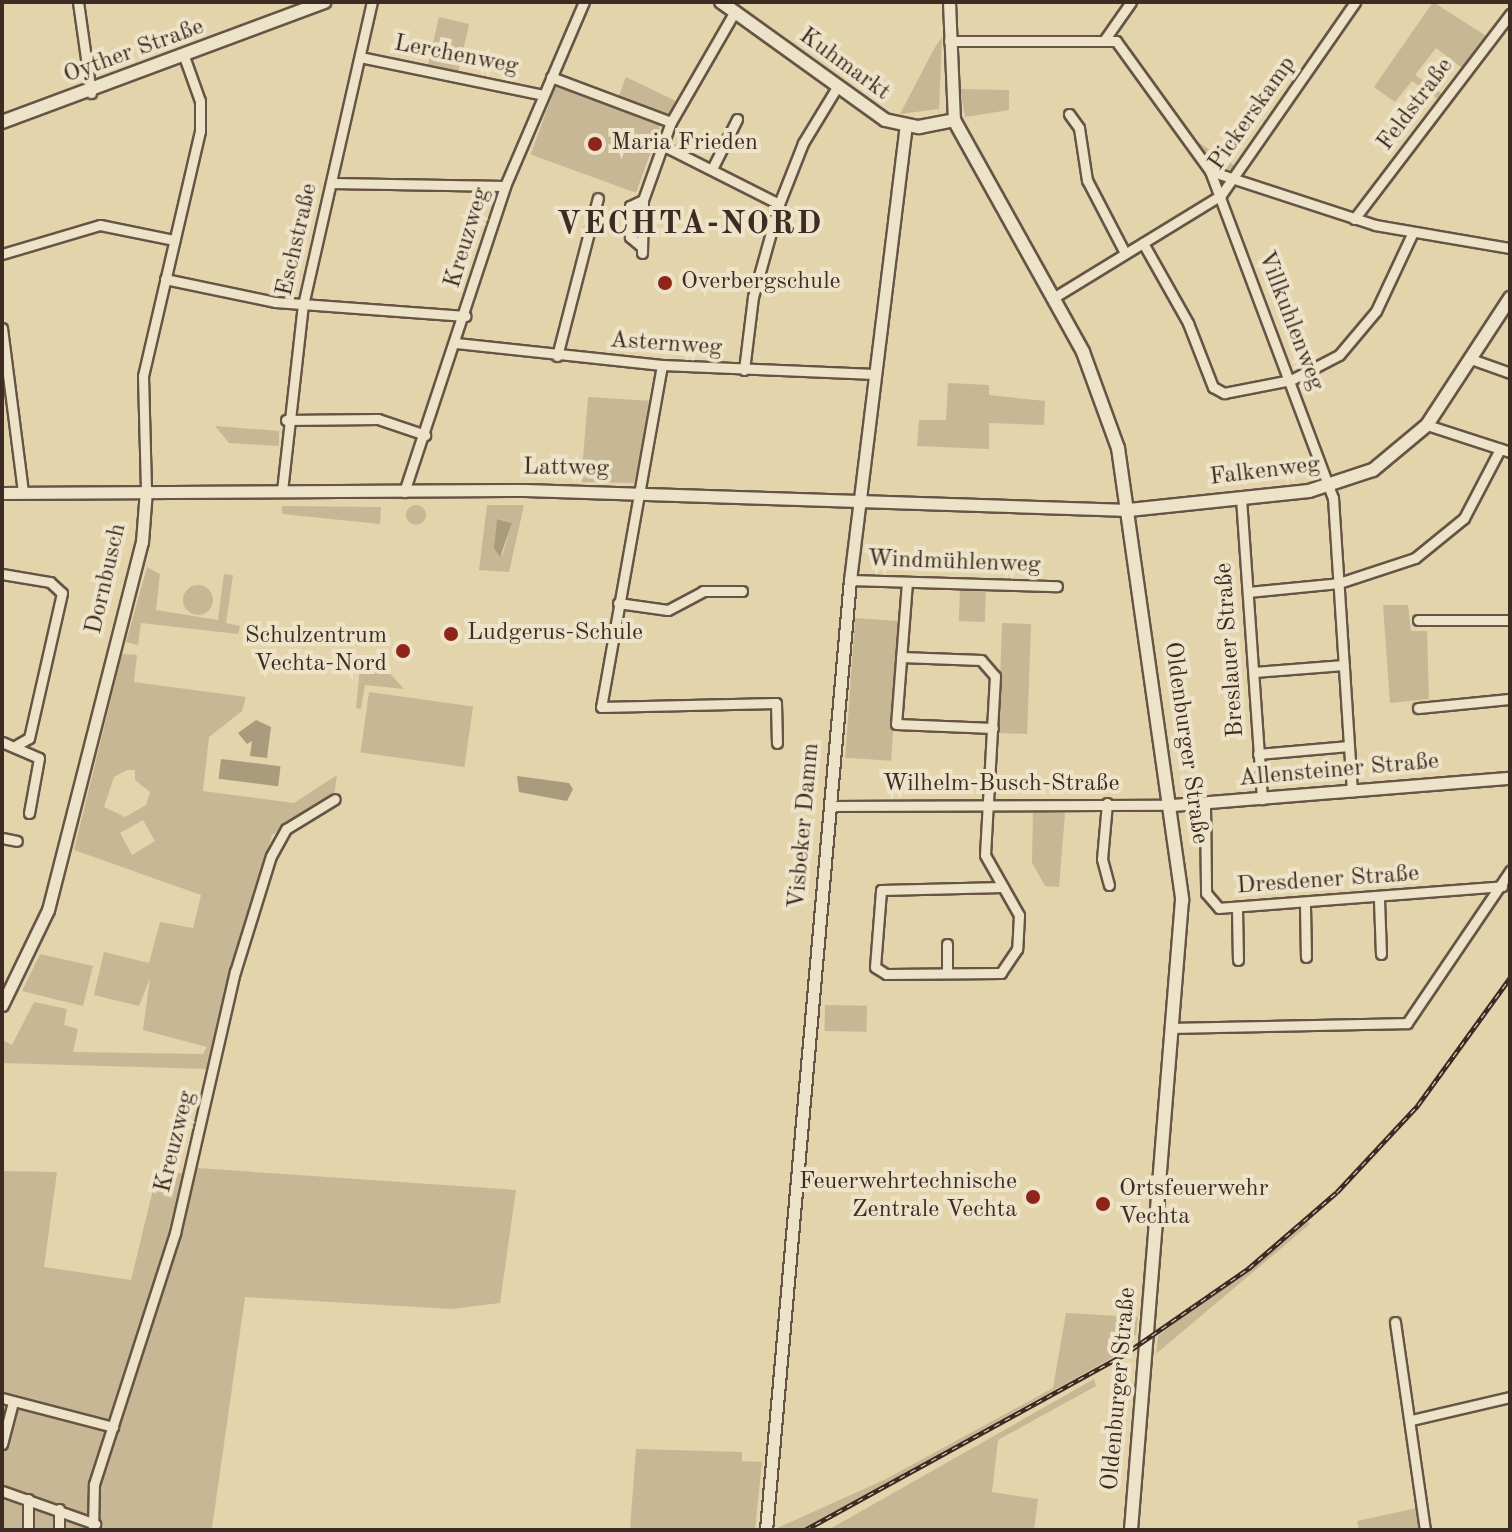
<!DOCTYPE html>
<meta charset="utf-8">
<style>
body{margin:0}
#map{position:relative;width:1512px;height:1532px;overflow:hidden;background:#e3d4ab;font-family:"Old Standard TT",serif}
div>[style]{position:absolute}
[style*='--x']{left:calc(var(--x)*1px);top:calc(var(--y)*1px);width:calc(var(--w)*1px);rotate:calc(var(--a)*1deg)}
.green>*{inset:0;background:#c7b794;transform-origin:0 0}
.round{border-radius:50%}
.water>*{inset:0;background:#ab9b7d;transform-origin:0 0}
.roads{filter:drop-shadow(2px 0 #665546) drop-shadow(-2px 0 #665546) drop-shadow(0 2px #665546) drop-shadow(0 -2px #665546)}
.minor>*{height:9px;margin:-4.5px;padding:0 4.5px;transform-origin:4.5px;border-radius:4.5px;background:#ede3c8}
.tertiary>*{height:11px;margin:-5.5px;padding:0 5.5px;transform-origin:5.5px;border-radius:5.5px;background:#ede3c8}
.secondary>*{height:12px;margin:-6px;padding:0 6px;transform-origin:6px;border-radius:6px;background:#ede3c8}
.rail>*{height:5px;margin-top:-2.5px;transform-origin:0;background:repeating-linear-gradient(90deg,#ede3c8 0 6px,#3d2b24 0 12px);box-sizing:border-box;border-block:2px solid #3d2b24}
.dots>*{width:22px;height:22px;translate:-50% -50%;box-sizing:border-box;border:4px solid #ede3c8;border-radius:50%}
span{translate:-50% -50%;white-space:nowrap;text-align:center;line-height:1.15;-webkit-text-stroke:8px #ede3c8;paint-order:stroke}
.street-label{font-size:24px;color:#3d2b24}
.poi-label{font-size:24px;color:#3d2b24}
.left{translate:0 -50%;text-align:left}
.right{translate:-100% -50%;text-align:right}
.district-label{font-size:32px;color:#3d2b24;font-weight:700;letter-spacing:2px}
.frame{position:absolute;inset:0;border:4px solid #3d2b24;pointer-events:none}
</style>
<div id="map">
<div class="green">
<i style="clip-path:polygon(1433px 2px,1491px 39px,1466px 71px,1436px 48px,1415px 75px,1442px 94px,1438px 99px,1412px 81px,1395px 102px,1374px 87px)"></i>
<i style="left:439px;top:17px;width:31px;height:51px;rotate:13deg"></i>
<i style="clip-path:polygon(942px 37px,939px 109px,900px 114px,934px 49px)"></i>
<i style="clip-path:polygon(626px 77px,676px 101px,668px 117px,618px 98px)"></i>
<i style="left:556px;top:85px;width:112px;height:74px;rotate:20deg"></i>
<i style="clip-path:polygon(960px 89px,1009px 90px,1009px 110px,965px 117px)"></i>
<i style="clip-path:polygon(1190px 137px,1237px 167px,1221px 172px)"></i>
<i style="clip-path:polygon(948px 383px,989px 385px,989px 395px,1045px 401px,1044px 425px,989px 423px,989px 449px,917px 446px,919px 420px,946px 420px)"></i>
<i style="clip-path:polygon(588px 397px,652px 401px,634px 483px,581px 482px)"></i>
<i style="clip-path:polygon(215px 426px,279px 431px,279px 446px,229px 443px)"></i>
<i class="round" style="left:406px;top:505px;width:20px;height:20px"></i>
<i style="clip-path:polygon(evenodd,487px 505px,524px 505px,509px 572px,479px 570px,487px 505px,498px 519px,512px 523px,502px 556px,496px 529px,498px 519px)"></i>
<i style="clip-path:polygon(282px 506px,381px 507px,380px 524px,282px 514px)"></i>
<i style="clip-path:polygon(147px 567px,160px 574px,156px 610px,218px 620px,224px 574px,233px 575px,226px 623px,240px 626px,238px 634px,141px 623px,138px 645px,126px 642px)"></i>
<i class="round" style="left:183px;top:585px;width:30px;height:30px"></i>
<i style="left:960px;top:587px;width:26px;height:34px;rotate:2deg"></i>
<i style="clip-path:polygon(1383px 605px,1408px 605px,1411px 631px,1427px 631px,1429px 699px,1390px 703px)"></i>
<i style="left:855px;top:618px;width:46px;height:140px;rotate:4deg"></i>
<i style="left:1002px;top:623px;width:29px;height:110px;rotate:2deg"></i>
<i style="clip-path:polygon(evenodd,122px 654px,137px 655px,134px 682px,246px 697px,242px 711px,209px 737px,203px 791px,294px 803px,337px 775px,334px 796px,272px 835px,209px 1069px,2px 1063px,2px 1040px,12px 1045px,34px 1002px,67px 1009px,64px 1025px,78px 1029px,73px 1052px,203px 1054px,207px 1047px,143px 1030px,150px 978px,139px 1006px,94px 995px,104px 952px,149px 963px,160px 922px,193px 928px,201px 895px,74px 850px,122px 654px,127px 770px,135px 770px,135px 780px,150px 792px,146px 805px,125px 817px,104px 807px,114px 777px,127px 770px,122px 654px,143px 820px,155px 841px,132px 855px,120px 833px,143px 820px)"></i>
<i style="clip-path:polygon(360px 667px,387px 670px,404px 689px,365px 685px,361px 709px,356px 708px)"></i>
<i style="left:369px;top:692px;width:105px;height:61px;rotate:8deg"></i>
<i style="clip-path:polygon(1033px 811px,1065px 813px,1059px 887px,1045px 886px,1032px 863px)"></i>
<i style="clip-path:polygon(40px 954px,93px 966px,83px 1006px,22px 991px)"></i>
<i style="left:825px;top:1005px;width:42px;height:26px;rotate:1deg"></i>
<i style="clip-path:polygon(197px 1168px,516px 1190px,500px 1303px,451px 1309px,245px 1297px,212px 1528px,222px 1530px,2px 1530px,2px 1171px,57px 1172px,44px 1267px,131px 1280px,157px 1173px,185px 1173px,152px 1292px,160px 1292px)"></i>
<i style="clip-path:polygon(1307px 1221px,1310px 1224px,1156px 1354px,1158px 1336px)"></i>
<i style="clip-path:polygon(1066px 1313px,1138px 1317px,1136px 1335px,1127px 1338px,1128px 1349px,801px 1530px,773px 1530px,886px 1479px,1053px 1388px)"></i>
<i style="clip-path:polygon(1094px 1379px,1096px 1386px,998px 1440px,992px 1492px,1038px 1499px,1034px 1530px,828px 1530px)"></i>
<i style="clip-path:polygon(636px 1449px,742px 1452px,742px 1461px,762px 1462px,755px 1529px,630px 1530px)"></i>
<i style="clip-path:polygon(1417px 1508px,1420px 1530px,1359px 1530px,1357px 1521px)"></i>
</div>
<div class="water">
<i style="clip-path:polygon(497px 519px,512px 523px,500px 557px,494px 548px)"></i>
<i style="clip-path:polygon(256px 720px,271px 727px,267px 758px,250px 756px,252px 741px,247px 744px,238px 733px)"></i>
<i style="left:221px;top:759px;width:60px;height:20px;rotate:7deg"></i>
<i style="clip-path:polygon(517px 776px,569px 783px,573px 789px,567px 801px,519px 792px)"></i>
</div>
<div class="roads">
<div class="minor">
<i style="--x:78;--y:2;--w:92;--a:81.9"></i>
<i style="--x:1105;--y:39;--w:45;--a:-54.9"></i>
<i style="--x:949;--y:41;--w:167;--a:0"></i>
<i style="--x:1116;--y:41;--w:160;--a:54.1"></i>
<i style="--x:1210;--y:171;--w:349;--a:69.4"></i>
<i style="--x:1333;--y:498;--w:294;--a:86.3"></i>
<i style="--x:360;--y:57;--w:187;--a:11.7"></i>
<i style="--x:551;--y:77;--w:128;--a:20.6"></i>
<i style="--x:1069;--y:114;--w:17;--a:54"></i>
<i style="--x:1079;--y:128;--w:53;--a:81.3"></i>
<i style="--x:1087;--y:180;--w:82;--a:62.5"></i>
<i style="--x:662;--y:145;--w:131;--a:26.8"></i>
<i style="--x:712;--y:169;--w:56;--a:-63.4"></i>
<i style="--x:1210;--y:171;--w:174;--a:18.1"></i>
<i style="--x:1375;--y:225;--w:137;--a:9.7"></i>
<i style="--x:332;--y:183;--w:173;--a:1"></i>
<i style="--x:1354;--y:219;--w:258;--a:-52.7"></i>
<i style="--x:1143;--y:243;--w:92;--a:60.6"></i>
<i style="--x:1188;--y:323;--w:69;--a:68.7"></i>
<i style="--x:1213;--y:387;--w:13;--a:29"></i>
<i style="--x:1224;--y:393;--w:68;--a:-11"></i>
<i style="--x:1291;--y:380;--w:54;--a:-27.5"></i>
<i style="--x:1339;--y:355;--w:57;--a:-49.9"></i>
<i style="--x:1376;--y:311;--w:85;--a:-64.9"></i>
<i style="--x:642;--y:247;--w:16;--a:-140"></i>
<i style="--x:630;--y:237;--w:31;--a:-90"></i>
<i style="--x:630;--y:206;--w:14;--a:-25"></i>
<i style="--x:642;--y:253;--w:53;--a:-88.9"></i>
<i style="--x:643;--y:200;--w:83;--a:-70.3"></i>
<i style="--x:671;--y:122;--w:126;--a:-60"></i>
<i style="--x:2;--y:254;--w:102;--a:-16.5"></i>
<i style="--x:100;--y:225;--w:76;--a:11.5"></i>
<i style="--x:165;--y:279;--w:112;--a:11.8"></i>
<i style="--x:275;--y:302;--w:191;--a:4.2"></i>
<i style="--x:1053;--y:298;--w:197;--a:-31.5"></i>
<i style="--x:1221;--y:195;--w:235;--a:-55.2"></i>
<i style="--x:2;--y:328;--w:165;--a:82.7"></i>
<i style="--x:456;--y:343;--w:207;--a:6.1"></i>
<i style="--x:662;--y:365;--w:213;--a:2.4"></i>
<i style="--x:557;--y:356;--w:163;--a:-75.5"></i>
<i style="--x:1471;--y:359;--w:41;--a:19.7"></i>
<i style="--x:662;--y:365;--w:347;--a:100.1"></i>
<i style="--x:601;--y:707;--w:175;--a:-1.3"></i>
<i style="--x:776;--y:703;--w:40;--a:88.6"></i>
<i style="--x:744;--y:370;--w:74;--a:-83"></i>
<i style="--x:753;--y:297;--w:97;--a:-74.4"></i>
<i style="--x:779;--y:204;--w:66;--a:-68.5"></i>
<i style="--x:803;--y:143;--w:66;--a:-58.7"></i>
<i style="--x:286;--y:420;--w:92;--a:-0.6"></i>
<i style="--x:378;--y:419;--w:50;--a:18.8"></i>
<i style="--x:1427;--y:425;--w:87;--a:18"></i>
<i style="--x:146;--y:490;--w:114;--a:-91.5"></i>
<i style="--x:143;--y:376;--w:252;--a:-76.9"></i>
<i style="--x:200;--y:131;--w:30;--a:-90"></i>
<i style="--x:200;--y:101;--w:45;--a:-109.7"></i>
<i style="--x:282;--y:491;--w:187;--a:-83.6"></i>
<i style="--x:303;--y:305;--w:311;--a:-77.2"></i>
<i style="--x:404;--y:492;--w:322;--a:-71.7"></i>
<i style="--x:505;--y:186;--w:200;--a:-66.8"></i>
<i style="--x:1241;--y:498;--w:302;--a:86"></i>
<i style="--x:2;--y:574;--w:49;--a:9.5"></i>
<i style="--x:50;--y:582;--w:16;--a:43"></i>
<i style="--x:62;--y:593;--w:149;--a:102.8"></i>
<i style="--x:29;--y:738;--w:14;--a:150"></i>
<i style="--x:850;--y:580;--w:207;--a:1.7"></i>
<i style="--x:907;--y:582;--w:142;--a:94.4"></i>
<i style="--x:896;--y:724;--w:97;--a:2.4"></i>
<i style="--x:1248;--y:592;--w:91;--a:-5.6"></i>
<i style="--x:1339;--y:583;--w:80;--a:-18.2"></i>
<i style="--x:1415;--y:558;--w:63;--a:-39.2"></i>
<i style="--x:1464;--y:518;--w:78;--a:-62.4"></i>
<i style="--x:618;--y:603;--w:50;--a:8"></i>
<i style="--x:668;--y:610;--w:40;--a:-28"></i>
<i style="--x:703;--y:591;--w:39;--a:0"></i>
<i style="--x:1418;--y:620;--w:92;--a:0"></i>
<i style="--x:901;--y:657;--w:80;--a:2.1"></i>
<i style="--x:981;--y:660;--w:21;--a:49"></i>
<i style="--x:995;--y:676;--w:179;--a:93.2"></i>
<i style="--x:985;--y:855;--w:69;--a:60.5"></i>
<i style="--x:1019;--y:915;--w:34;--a:93"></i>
<i style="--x:1017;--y:949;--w:29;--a:124"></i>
<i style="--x:1001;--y:973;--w:115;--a:179.5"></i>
<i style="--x:886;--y:974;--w:13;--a:-148"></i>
<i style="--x:875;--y:967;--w:77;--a:-85.5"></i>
<i style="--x:881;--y:890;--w:122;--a:-1.4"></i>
<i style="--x:1254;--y:672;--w:90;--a:-4.4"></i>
<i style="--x:1418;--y:708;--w:92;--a:-5.6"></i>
<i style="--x:2;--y:742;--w:40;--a:23.4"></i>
<i style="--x:39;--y:758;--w:56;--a:100.3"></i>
<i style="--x:1258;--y:754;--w:91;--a:-5"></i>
<i style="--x:1107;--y:803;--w:56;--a:95.1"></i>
<i style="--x:1102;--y:859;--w:27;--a:75"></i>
<i style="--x:1205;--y:805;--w:88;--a:89.3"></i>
<i style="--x:1206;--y:893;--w:20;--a:49"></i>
<i style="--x:1219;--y:908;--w:284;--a:-4.4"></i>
<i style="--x:829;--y:806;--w:343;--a:-0.2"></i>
<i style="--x:2;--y:838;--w:15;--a:11"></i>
<i style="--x:1379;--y:900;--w:54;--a:87.9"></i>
<i style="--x:1305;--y:906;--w:51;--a:88.9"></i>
<i style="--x:1237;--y:909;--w:51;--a:88.9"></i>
<i style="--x:947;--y:944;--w:29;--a:90"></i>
<i style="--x:1174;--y:1028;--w:233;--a:-1.2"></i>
<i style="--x:1407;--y:1023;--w:184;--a:-55.9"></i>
<i style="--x:1395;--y:1322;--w:210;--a:81.8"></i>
<i style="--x:2;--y:1398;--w:115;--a:14.6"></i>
<i style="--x:1411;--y:1420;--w:102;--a:-13.1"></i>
<i style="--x:2;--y:1444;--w:43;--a:-75.3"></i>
<i style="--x:2;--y:1491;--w:99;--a:19.5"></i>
<i style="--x:28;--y:1499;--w:31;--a:90"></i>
<i style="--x:59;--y:1509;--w:21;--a:90"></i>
<i style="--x:93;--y:1530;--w:46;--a:-88.8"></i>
<i style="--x:94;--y:1484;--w:264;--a:-72.1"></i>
<i style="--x:175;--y:1233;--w:268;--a:-77.1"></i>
<i style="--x:235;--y:972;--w:121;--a:-72.8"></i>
<i style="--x:271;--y:856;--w:31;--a:-61"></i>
<i style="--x:286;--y:829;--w:57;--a:-31.5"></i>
</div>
<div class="tertiary">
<i style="--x:949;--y:2;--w:118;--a:87.6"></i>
<i style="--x:2;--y:493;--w:523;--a:-0.33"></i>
<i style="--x:525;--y:490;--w:604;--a:1.9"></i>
<i style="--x:1172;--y:805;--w:339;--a:-4.6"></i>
<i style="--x:2;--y:1005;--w:106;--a:-64.2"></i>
<i style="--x:48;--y:910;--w:380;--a:-75.7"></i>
<i style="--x:142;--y:542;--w:52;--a:-85.6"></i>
<i style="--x:766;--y:1530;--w:954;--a:-84.95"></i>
<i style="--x:850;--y:580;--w:456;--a:-83"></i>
</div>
<div class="secondary">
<i style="--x:721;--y:2;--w:202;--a:35.7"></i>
<i style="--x:885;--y:120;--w:35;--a:12"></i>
<i style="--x:919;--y:127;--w:36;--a:-11"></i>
<i style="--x:954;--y:120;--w:265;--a:60.9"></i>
<i style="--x:1083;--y:352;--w:102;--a:70"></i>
<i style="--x:1118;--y:448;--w:457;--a:81.9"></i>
<i style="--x:1182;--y:900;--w:632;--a:94.63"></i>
<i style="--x:2;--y:122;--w:344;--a:-20.4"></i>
<i style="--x:1129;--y:510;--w:181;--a:-6"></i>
<i style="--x:1309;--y:491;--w:67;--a:-18.2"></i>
<i style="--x:1373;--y:470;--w:70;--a:-39.8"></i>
<i style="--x:1427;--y:425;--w:152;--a:-56.8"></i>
</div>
</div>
<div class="rail">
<i style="--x:805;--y:1530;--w:362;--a:-28.8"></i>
<i style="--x:1122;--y:1356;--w:155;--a:-34.7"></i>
<i style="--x:1249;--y:1268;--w:116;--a:-40.8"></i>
<i style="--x:1337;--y:1192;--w:119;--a:-47"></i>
<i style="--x:1418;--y:1105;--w:157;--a:-54.1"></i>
</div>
<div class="dots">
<i style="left:595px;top:144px;background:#8f2418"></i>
<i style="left:665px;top:283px;background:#8f2418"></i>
<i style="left:451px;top:634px;background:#8f2418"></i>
<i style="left:403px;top:651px;background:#8f2418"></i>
<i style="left:1033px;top:1197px;background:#8f2418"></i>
<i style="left:1103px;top:1204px;background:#8f2418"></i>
</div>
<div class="street-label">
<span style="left:134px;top:52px;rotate:-20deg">Oyther Straße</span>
<span style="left:456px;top:56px;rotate:11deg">Lerchenweg</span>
<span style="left:844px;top:65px;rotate:36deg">Kuhmarkt</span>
<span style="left:1416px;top:105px;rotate:-53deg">Feldstraße</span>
<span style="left:1253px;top:114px;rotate:-55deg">Pickerskamp</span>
<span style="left:468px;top:238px;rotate:-73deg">Kreuzweg</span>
<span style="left:298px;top:240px;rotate:-77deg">Eschstraße</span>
<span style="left:1290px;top:321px;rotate:69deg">Villkuhlenweg</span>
<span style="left:666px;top:345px;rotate:4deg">Asternweg</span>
<span style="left:566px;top:469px;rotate:1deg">Lattweg</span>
<span style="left:1265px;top:472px;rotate:-7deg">Falkenweg</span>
<span style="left:954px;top:563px;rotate:2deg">Windmühlenweg</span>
<span style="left:107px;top:579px;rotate:-77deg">Dornbusch</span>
<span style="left:1231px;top:650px;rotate:-94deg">Breslauer Straße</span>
<span style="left:1185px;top:743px;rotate:82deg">Oldenburger Straße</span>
<span style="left:1339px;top:771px;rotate:-5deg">Allensteiner Straße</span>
<span style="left:1001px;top:785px">Wilhelm-Busch-Straße</span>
<span style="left:805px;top:826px;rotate:-85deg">Visbeker Damm</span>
<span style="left:1328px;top:881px;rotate:-4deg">Dresdener Straße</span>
<span style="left:176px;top:1142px;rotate:-76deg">Kreuzweg</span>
<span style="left:1120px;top:1389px;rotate:-85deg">Oldenburger Straße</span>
</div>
<div class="poi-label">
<span class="left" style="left:611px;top:144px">Maria Frieden</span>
<span class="left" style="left:681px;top:283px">Overbergschule</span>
<span class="left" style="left:467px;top:634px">Ludgerus-Schule</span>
<span class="right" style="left:387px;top:651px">Schulzentrum<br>Vechta-Nord</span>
<span class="right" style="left:1017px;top:1197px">Feuerwehrtechnische<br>Zentrale Vechta</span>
<span class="left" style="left:1119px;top:1204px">Ortsfeuerwehr<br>Vechta</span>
</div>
<div class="district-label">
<span style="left:690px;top:225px">VECHTA-NORD</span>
</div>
<div class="frame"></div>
</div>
